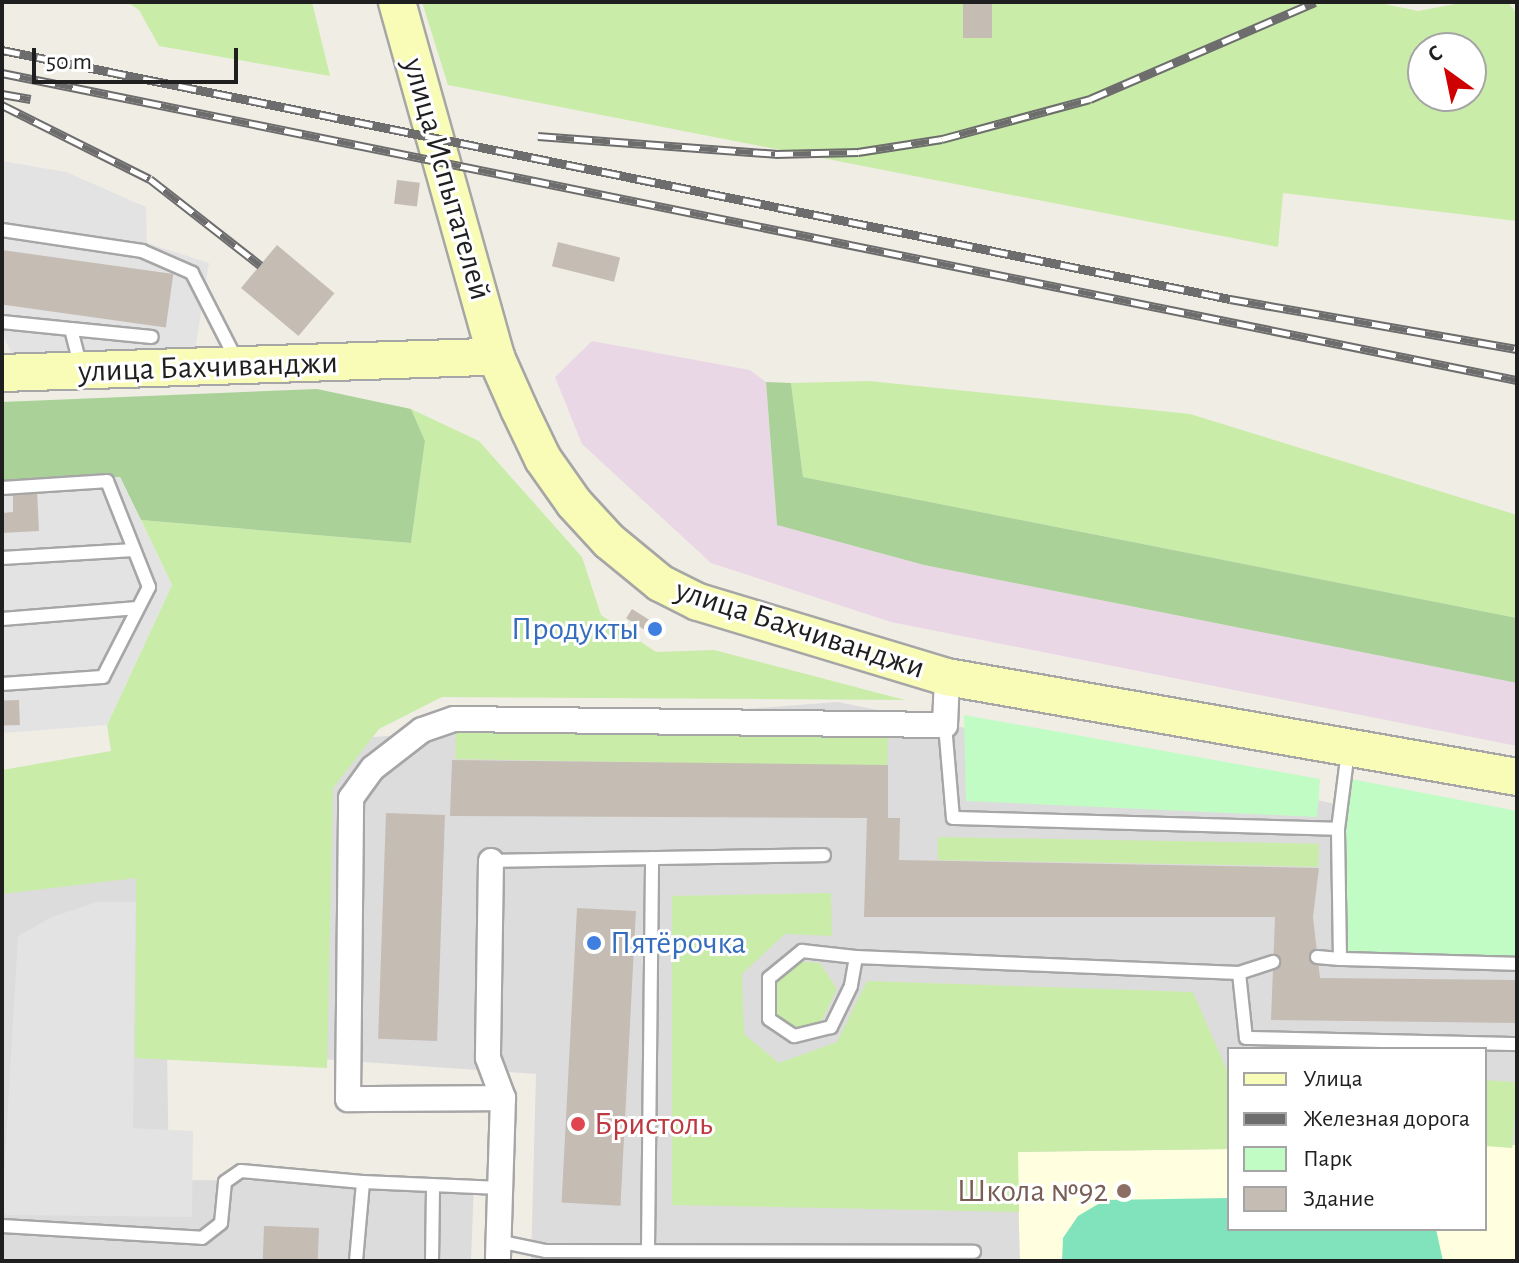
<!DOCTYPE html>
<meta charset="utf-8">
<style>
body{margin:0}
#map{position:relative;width:1519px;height:1263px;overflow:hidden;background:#f0ede5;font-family:"Alegreya Sans",sans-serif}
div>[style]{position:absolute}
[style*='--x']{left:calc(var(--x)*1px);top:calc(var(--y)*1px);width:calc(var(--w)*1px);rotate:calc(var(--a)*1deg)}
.residential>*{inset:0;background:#dddcdc}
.industrial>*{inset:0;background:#ead7e6}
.education>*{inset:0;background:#ffffe0}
.grass>*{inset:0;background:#caeca9;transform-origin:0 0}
.forest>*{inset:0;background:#a9d198}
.park>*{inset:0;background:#c1fcc5}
.pitch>*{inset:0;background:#80e3bc}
.parking>*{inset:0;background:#e3e3e3}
.building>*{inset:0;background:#c5bcb4;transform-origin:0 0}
.roads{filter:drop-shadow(2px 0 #a6a6a6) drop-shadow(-2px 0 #a6a6a6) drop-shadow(0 2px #a6a6a6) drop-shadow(0 -2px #a6a6a6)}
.lane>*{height:12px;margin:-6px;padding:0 6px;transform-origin:6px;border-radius:6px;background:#fff}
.street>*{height:24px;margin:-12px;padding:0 12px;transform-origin:12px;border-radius:12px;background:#fff}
.secondary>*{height:36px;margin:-18px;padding:0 18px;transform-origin:18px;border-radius:18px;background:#f9fcb7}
.rail>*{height:9px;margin-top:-4.5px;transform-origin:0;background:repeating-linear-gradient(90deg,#fff 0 18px,#6d6d6d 0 36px);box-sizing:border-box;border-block:2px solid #6d6d6d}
.dots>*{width:22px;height:22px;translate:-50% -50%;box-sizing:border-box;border:4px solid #fff;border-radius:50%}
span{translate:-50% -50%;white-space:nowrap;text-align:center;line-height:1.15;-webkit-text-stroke:6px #fff;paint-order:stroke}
.street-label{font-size:32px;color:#1f1f1f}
.shop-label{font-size:32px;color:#366cbe}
.right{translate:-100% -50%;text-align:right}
.left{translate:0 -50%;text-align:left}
.health-label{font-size:32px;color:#be3a42}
.education-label{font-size:32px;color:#785e54}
.frame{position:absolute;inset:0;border:4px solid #1f1f1f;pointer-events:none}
.legend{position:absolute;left:1227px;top:1047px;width:260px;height:184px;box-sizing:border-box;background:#fff;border:2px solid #a5a5a5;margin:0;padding:10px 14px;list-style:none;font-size:24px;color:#1f1f1f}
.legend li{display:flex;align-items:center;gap:16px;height:40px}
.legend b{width:40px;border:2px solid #a5a5a5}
.north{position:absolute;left:1407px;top:32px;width:80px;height:80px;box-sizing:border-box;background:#fff;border:2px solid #a5a5a5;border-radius:50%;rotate:327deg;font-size:22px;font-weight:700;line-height:32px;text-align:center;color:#1f1f1f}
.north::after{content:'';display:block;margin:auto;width:28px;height:36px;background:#cf0001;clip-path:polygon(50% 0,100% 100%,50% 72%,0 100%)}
.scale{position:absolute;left:32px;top:48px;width:206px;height:36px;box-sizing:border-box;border:4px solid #1f1f1f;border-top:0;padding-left:10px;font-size:24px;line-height:28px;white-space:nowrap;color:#1f1f1f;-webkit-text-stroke:6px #fff;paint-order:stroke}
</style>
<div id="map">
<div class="residential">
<i style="clip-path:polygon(evenodd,838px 702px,1517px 841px,1517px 1261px,531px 1261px,536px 1074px,277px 1056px,240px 747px,838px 702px,1229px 1049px,1485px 1049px,1485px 1229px,1229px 1229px,1229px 1049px)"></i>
<i style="clip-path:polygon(164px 851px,169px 1180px,474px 1182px,471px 1261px,2px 1261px,2px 861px)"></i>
</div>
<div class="industrial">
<i style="clip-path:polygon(592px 341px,750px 370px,766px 382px,777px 525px,924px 565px,1517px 683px,1517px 746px,891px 622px,711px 563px,582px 444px,555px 377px)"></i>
</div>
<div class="education">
<i style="clip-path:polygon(1517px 1145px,1517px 1261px,1020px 1261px,1017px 1152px,1229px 1149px,1229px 1229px,1485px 1229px,1485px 1146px)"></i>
</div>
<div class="grass">
<i style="clip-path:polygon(127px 2px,312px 2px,330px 76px,159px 46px,139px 10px)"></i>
<i style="clip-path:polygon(evenodd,422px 2px,1375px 2px,1418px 11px,1466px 2px,1508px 2px,1517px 14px,1517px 221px,1283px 193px,1278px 247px,448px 85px,422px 2px,1423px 48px,1471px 48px,1471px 96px,1423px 96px,1423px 48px)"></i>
<i style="clip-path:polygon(869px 381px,1190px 414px,1517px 515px,1517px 618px,803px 477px,791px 383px)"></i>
<i style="clip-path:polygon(411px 409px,479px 441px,582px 557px,601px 615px,656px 652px,714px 650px,905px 700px,442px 697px,379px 729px,333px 788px,327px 1068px,135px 1058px,136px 878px,2px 894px,2px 770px,111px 751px,107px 725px,172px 585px,141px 520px,411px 543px,425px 441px)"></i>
<i style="left:456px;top:724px;width:432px;height:35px;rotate:1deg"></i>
<i style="left:938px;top:837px;width:381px;height:23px;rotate:1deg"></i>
<i style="clip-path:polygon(831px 893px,832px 936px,785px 934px,742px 974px,744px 1034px,779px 1063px,837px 1042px,867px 981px,1193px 992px,1229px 1075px,1229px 1149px,1018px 1152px,1019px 1212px,672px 1205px,672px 896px)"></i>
<i style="clip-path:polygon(796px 961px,820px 963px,837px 989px,820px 1024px,786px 1033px,768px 1019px,767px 983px)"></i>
<i style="left:1485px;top:1080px;width:32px;height:66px;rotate:4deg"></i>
</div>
<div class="forest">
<i style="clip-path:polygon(766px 382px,791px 383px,803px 477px,1517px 618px,1517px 683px,924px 565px,777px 525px)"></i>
<i style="clip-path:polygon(317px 389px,411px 409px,425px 441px,411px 543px,141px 520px,120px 477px,2px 481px,2px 402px)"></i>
</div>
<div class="park">
<i style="clip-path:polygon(964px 715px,1320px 779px,1317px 817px,966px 801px)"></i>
<i style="clip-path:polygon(1346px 778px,1517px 811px,1517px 959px,1342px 958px,1338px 830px)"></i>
</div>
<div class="pitch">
<i style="clip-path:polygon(1229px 1198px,1229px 1229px,1436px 1229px,1443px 1261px,1062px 1261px,1063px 1238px,1078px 1216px,1105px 1200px)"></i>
</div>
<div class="parking">
<i style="clip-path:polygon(2px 161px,66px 172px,146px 207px,147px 243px,209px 263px,195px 350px,14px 359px,2px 333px)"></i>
<i style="clip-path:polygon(120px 477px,172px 585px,107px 725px,2px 733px,2px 481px)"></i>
<i style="clip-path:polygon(97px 902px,136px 902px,133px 1128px,193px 1131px,192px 1217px,6px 1215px,2px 1209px,18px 936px,52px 917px)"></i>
</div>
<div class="building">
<i style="left:963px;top:2px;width:29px;height:36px"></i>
<i style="left:397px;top:180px;width:23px;height:24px;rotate:7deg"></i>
<i style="left:558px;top:242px;width:64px;height:25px;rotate:14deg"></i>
<i style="left:277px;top:245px;width:75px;height:56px;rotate:40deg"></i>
<i style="left:2px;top:250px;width:173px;height:54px;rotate:8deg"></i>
<i style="clip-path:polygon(37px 490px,39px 531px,2px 533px,2px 513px,13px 512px,13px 492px)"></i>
<i style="left:632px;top:609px;width:40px;height:11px;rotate:32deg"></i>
<i style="left:19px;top:700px;width:25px;height:17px;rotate:88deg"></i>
<i style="clip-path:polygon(452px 760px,888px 765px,888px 818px,900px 818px,899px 860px,1319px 868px,1313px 917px,1320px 978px,1517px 980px,1517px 1023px,1271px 1020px,1275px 917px,864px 917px,867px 818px,450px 816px)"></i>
<i style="left:386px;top:813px;width:59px;height:226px;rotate:2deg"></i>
<i style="left:577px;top:908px;width:59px;height:295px;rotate:3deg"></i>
<i style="left:264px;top:1226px;width:55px;height:35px;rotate:2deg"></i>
</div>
<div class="roads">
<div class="lane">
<i style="--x:2;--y:230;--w:142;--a:8.5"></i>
<i style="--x:142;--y:251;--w:55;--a:23.7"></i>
<i style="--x:192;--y:273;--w:97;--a:62.9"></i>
<i style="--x:2;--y:322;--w:69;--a:5.8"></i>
<i style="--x:71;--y:329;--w:40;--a:75.6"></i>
<i style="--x:71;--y:329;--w:81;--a:5.6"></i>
<i style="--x:2;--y:488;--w:105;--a:-3.8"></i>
<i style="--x:107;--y:481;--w:114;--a:68.4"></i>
<i style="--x:149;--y:587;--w:101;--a:117.1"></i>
<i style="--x:103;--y:677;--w:101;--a:176"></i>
<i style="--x:2;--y:558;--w:132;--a:-3.5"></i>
<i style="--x:2;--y:619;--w:136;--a:-4.6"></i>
<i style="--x:945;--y:725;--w:93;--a:85.1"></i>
<i style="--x:953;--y:818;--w:385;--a:1.6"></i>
<i style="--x:491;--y:861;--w:333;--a:-1"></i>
<i style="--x:856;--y:957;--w:29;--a:100"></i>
<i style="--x:851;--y:986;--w:46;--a:116"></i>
<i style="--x:831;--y:1027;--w:38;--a:166"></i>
<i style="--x:794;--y:1036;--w:30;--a:-146"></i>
<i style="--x:769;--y:1019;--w:41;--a:-90"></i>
<i style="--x:769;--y:978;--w:43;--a:-39.3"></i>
<i style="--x:802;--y:951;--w:54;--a:6.3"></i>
<i style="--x:856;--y:957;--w:383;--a:2.4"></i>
<i style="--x:1239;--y:973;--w:36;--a:-18"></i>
<i style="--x:1317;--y:957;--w:23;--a:5"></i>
<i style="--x:1340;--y:959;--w:130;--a:-90.9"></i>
<i style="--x:1338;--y:829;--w:79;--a:-82.7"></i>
<i style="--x:1340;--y:959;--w:177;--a:1.6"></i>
<i style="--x:1239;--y:973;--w:65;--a:83.9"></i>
<i style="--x:1246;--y:1038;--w:271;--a:1.3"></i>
<i style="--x:2;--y:1226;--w:200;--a:3.4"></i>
<i style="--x:202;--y:1238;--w:24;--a:-38"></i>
<i style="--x:221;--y:1223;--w:41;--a:-84.4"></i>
<i style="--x:225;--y:1182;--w:19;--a:-35"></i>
<i style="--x:241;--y:1171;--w:122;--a:5.2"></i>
<i style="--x:498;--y:1241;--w:49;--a:11.8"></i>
<i style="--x:546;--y:1251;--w:428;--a:0.1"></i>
<i style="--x:648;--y:1249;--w:391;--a:-89.4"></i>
<i style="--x:356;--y:1261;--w:79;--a:-84.9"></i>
<i style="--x:363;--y:1182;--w:137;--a:2.5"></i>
<i style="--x:432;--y:1261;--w:76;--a:-89.2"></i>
</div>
<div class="street">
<i style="--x:491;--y:861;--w:197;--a:90.9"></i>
<i style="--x:488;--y:1058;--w:43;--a:69.4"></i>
<i style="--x:503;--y:1098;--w:163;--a:91.8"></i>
<i style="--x:503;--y:1098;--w:155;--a:179.6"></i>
<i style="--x:348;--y:1099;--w:301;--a:-89.4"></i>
<i style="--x:351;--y:798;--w:37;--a:-54"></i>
<i style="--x:373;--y:768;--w:62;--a:-37.8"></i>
<i style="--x:422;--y:730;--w:34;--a:-19"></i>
<i style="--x:454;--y:719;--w:491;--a:0.7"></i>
<i style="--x:945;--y:725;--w:48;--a:-87.6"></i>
</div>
<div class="secondary">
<i style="--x:397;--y:2;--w:369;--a:74.4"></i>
<i style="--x:496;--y:357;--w:57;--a:66.1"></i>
<i style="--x:519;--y:409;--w:55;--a:64.4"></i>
<i style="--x:543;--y:459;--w:54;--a:54.8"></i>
<i style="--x:574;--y:503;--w:52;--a:47.4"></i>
<i style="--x:609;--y:541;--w:66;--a:39.5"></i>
<i style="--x:660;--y:583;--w:42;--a:26.6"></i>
<i style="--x:698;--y:602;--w:260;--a:16.8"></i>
<i style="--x:947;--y:677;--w:579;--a:9.95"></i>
<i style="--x:2;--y:373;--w:494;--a:-1.9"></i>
</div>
</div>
<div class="rail">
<i style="--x:2;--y:50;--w:1253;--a:11.46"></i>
<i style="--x:1230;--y:299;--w:291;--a:9.9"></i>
<i style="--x:2;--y:73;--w:1546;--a:11.46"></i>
<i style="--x:2;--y:94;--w:29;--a:10"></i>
<i style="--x:2;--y:105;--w:165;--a:26.6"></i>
<i style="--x:150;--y:179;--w:140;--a:38"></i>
<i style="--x:538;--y:136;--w:238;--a:4.3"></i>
<i style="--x:775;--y:154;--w:83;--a:-1.4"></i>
<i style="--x:858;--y:152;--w:85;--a:-8.8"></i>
<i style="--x:942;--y:139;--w:153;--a:-15.1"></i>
<i style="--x:1090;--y:99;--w:245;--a:-23.3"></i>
</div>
<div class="dots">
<i style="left:655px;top:629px;background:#3f7fe0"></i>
<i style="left:594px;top:943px;background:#3f7fe0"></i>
<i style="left:578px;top:1124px;background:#e0444e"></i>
<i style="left:1124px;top:1191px;background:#8d6e63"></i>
</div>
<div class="street-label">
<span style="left:447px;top:179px;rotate:74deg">улица Испытателей</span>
<span style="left:208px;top:367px;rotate:-2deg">улица Бахчиванджи</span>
<span style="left:800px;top:629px;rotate:18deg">улица Бахчиванджи</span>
</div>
<div class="shop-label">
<span class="right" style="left:639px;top:629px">Продукты</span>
<span class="left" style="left:610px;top:943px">Пятёрочка</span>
</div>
<div class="health-label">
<span class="left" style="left:594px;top:1124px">Бристоль</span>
</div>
<div class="education-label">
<span class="right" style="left:1108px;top:1191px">Школа №92</span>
</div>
<div class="frame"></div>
<ul class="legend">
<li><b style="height:10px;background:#f9fcb7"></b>Улица</li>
<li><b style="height:10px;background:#6d6d6d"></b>Железная дорога</li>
<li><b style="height:22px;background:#c1fcc5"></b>Парк</li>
<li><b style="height:22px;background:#c5bcb4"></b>Здание</li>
</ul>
<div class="north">С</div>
<div class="scale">50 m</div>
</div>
